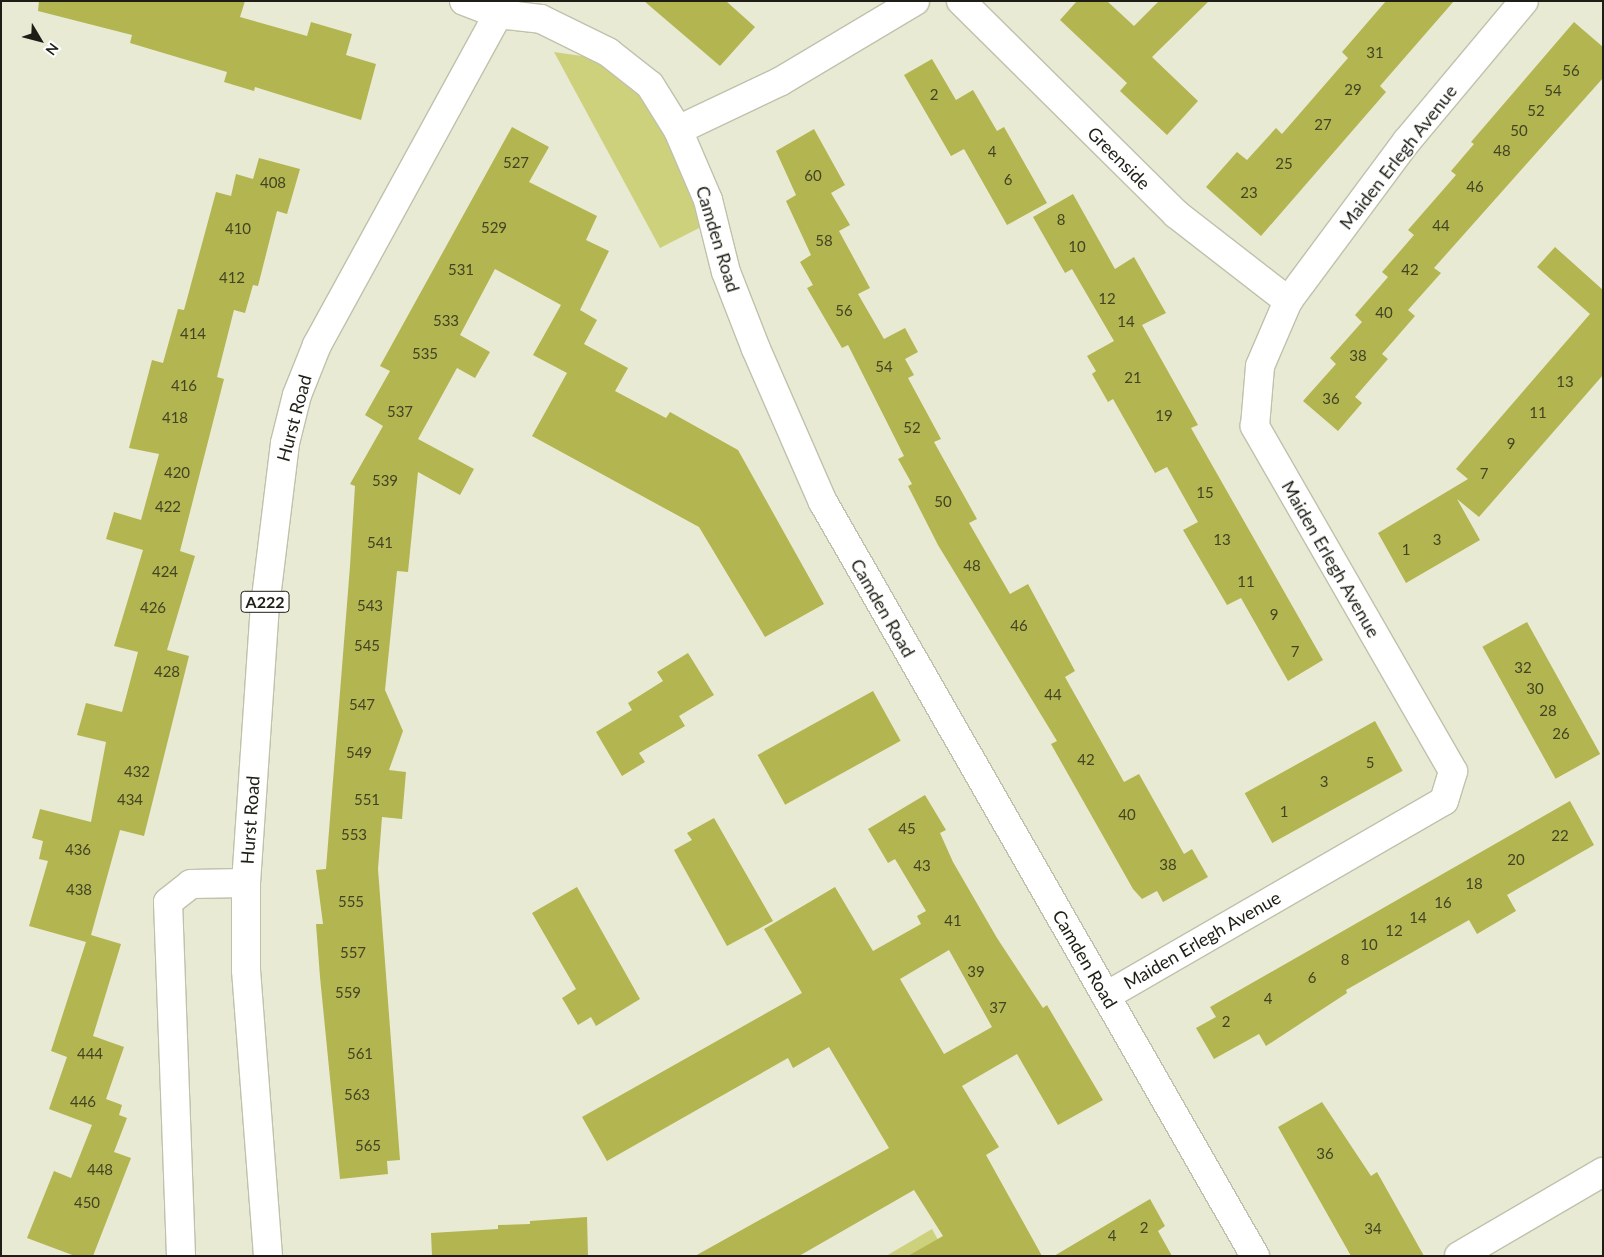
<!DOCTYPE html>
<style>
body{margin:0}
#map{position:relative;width:1604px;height:1257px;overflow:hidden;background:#e8ead4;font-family:Lato,sans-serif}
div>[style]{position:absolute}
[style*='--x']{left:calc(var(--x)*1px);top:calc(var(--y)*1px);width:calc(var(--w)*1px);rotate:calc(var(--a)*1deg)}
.green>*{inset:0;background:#ced17c}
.building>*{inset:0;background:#b3b550;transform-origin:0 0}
.roads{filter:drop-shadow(1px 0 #c0c1ac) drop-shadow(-1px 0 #c0c1ac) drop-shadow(0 1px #c0c1ac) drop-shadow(0 -1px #c0c1ac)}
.minor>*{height:28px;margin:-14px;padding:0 14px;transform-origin:14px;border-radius:14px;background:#fff}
.major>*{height:28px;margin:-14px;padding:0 14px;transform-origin:14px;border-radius:14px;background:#fff}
span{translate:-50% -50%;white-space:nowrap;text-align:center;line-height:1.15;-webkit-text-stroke:4px #fff;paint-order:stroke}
.number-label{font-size:15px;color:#434424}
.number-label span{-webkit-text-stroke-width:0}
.shield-label span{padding:1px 4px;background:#fff;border:1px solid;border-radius:4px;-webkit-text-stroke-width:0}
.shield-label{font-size:16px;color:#1e1e16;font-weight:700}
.street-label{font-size:18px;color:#1e1e16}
.frame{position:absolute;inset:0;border:2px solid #1e1e16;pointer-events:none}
.north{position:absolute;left:15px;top:15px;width:50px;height:50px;-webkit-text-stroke:4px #fff;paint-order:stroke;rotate:127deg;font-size:14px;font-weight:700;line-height:20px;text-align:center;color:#1e1e16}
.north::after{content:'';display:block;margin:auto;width:18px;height:22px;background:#1e1e16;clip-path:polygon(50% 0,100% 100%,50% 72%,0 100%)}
</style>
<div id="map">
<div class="green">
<i style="clip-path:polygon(554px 52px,589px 57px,635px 84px,667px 131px,703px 226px,660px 248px)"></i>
<i style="clip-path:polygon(932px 1229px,947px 1256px,886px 1256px)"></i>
</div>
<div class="building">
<i style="clip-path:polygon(39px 1px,245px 1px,240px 17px,307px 36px,311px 22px,352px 34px,346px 55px,376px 64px,361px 120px,255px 87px,254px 91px,224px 82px,227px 72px,130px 43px,132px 35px,38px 11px)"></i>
<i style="clip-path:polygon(644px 1px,726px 1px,755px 27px,720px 66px)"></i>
<i style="clip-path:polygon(1077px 1px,1107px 1px,1134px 26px,1159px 1px,1209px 1px,1152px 57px,1198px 101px,1167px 135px,1120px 91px,1127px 83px,1060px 20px)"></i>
<i style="clip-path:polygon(1386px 1px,1454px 1px,1380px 86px,1386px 92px,1261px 236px,1206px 187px,1237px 152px,1247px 160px,1276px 128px,1282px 134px,1348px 58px,1342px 52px)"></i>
<i style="clip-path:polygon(1574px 22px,1603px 47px,1603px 78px,1434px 268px,1441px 273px,1408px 310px,1415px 316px,1382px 354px,1388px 359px,1355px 397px,1362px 403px,1338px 431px,1303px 401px,1336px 364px,1330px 358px,1362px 322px,1355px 315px,1388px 277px,1382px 272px,1414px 235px,1408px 230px,1456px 175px,1451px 171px,1474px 144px,1471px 142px)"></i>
<i style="clip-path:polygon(932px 59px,956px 100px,973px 90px,997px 131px,1004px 127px,1047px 203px,1007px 225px,964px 149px,951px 156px,904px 75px)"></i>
<i style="clip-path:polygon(512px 127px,549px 147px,529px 182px,597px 216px,586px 240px,609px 251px,580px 310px,597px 320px,584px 344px,628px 368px,615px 391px,666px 418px,670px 412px,738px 450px,824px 604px,765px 637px,699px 527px,532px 436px,567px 373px,533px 355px,561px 305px,495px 269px,460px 335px,490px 352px,475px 378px,457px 368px,418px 439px,474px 469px,460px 495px,418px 472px,408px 572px,397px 571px,385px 690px,403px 731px,389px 770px,406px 772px,402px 819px,382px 817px,378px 869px,400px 1160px,387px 1161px,388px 1174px,340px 1179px,320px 977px,316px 924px,323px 924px,316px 870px,326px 869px,350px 566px,355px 486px,350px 484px,383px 426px,365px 415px,390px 371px,380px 366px)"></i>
<i style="clip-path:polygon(814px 129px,845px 185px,831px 193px,850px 225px,839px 231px,870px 288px,858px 294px,884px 339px,905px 328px,918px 352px,905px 359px,914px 375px,908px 378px,941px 439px,934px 442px,977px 519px,969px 523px,1010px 594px,1028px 584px,1075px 671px,1065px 677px,1124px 782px,1139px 774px,1184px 854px,1192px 849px,1208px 877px,1163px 902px,1157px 891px,1142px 899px,1133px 889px,1051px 744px,1057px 741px,938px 545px,908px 486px,912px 484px,898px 459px,904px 456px,848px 345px,842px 348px,807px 288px,813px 285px,800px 262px,811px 255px,786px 201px,796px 195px,776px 151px)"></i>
<i style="clip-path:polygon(259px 158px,300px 169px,287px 214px,277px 211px,258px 286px,253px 285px,245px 313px,234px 310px,217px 377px,224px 379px,180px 551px,195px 556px,167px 650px,189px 656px,144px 836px,120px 830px,91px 935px,121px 944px,93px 1036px,124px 1047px,106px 1099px,122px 1105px,119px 1115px,127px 1118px,114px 1152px,131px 1158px,93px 1256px,75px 1256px,27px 1238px,54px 1171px,71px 1178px,92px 1125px,49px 1109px,67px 1057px,51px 1051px,86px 942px,29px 926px,48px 861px,39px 859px,43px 841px,32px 838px,40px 809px,91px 822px,106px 742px,77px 735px,86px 703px,122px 712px,138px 652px,114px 646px,143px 550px,106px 539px,114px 512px,141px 520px,159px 454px,129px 448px,152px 360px,163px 363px,178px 309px,184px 310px,216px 192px,231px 196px,236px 174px,253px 179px)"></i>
<i style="clip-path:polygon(1073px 194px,1115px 269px,1134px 257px,1166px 313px,1142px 325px,1198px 425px,1191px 428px,1323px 660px,1288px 681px,1241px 598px,1227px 605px,1183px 530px,1198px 522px,1167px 467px,1155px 473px,1113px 399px,1108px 402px,1092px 374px,1096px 371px,1087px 356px,1114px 341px,1072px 269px,1065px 273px,1033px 217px)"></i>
<i style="clip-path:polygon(1555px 247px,1603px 290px,1603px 375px,1479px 517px,1457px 499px,1480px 540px,1406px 583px,1378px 533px,1468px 479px,1456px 469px,1590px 314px,1537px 267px)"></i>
<i style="left:1527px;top:622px;width:151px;height:51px;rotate:61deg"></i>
<i style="clip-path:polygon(688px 653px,714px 695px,679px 716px,685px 726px,639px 753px,645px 762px,622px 776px,596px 732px,632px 710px,628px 703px,663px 681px,657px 672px)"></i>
<i style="left:873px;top:691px;width:57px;height:132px;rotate:61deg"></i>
<i style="left:1375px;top:721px;width:57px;height:149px;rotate:61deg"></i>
<i style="clip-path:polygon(evenodd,925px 795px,946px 830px,940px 833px,953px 862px,997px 938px,1043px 1008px,1047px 1005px,1103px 1100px,1058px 1125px,1017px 1054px,962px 1086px,999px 1147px,986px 1155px,1042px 1256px,908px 1256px,943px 1236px,914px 1190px,799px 1256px,695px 1256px,889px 1148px,829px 1047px,793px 1068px,788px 1058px,607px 1161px,582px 1117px,802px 993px,764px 929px,835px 887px,873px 951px,921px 924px,917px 916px,926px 911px,895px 859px,888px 863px,868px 829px,925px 795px,949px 950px,992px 1027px,944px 1054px,900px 979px,949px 950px)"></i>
<i style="clip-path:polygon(1570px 801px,1594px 845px,1507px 895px,1516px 911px,1477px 934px,1469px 920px,1346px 990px,1347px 993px,1266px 1046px,1259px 1034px,1214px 1059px,1196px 1028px,1216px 1017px,1210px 1007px)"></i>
<i style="clip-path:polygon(714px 818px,773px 921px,727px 946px,674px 850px,692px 840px,687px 833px)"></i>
<i style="clip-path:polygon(577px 887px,640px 999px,596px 1026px,591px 1017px,578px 1025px,562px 998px,576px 989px,532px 913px)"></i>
<i style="clip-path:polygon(1322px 1102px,1371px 1176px,1377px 1172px,1424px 1256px,1351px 1256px,1278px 1127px)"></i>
<i style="clip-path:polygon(1150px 1199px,1165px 1226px,1158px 1231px,1172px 1256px,1054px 1256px)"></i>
<i style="clip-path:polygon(587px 1217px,588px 1256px,432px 1256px,431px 1233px,498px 1229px,498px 1225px,530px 1224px,530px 1221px)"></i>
</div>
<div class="roads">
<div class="minor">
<i style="--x:464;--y:1;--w:36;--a:21"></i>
<i style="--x:498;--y:14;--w:43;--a:6.6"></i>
<i style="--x:541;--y:19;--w:75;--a:26.2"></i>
<i style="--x:608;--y:52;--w:53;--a:38.2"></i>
<i style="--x:650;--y:85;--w:53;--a:58.1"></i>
<i style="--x:678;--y:130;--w:76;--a:66.8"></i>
<i style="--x:708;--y:200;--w:74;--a:76"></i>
<i style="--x:726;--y:272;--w:83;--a:68.7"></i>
<i style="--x:756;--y:349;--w:167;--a:66.4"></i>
<i style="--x:823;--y:502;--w:869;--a:60.19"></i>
<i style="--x:961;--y:1;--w:303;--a:44.7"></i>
<i style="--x:1176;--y:214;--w:142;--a:37.8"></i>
<i style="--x:678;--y:130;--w:114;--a:-25.4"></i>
<i style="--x:781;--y:81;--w:156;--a:-30.8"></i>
<i style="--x:1106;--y:996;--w:390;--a:-30"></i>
<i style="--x:1444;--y:801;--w:31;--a:-73"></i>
<i style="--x:1453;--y:771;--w:398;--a:-119.9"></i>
<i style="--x:1255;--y:426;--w:60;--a:-85.2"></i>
<i style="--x:1260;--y:366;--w:71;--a:-66.7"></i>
<i style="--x:1288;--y:301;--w:199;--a:-53.4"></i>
<i style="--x:1407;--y:141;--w:182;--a:-50.1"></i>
<i style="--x:181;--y:1256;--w:354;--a:-92.1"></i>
<i style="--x:168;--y:902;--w:29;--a:-38"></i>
<i style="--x:191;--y:884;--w:55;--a:-1"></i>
<i style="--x:1459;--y:1256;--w:167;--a:-30.3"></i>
</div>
<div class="major">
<i style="--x:268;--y:1256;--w:287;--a:-94.4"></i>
<i style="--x:246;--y:970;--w:87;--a:-90"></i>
<i style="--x:246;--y:883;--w:278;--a:-86.1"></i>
<i style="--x:265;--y:606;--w:164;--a:-83"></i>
<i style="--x:285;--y:443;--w:49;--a:-76"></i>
<i style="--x:297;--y:395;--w:54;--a:-68.2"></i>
<i style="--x:317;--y:345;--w:392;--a:-61.3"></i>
</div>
</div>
<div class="number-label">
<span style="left:1375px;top:53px">31</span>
<span style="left:1571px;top:71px">56</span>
<span style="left:1353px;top:90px">29</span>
<span style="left:1553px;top:91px">54</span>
<span style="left:934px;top:95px">2</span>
<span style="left:1536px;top:111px">52</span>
<span style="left:1323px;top:125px">27</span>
<span style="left:1519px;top:131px">50</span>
<span style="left:1502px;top:151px">48</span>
<span style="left:992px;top:152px">4</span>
<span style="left:516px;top:163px">527</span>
<span style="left:1284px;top:164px">25</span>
<span style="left:813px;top:176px">60</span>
<span style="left:1008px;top:180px">6</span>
<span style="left:273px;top:183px">408</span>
<span style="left:1475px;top:187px">46</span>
<span style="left:1249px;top:193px">23</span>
<span style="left:1061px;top:220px">8</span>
<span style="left:1441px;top:226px">44</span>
<span style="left:494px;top:228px">529</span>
<span style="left:238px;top:229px">410</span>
<span style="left:824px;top:241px">58</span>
<span style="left:1077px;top:247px">10</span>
<span style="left:461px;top:270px">531</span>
<span style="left:1410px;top:270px">42</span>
<span style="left:232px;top:278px">412</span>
<span style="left:1107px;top:299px">12</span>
<span style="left:844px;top:311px">56</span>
<span style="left:1384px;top:313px">40</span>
<span style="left:446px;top:321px">533</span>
<span style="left:1126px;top:322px">14</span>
<span style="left:193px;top:334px">414</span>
<span style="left:425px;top:354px">535</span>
<span style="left:1358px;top:356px">38</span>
<span style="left:884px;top:367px">54</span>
<span style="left:1133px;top:378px">21</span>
<span style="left:1565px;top:382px">13</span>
<span style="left:184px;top:386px">416</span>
<span style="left:1331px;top:399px">36</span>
<span style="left:400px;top:412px">537</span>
<span style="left:1538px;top:413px">11</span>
<span style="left:1164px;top:416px">19</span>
<span style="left:175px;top:418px">418</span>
<span style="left:912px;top:428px">52</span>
<span style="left:1511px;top:444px">9</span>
<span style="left:177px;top:473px">420</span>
<span style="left:1484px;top:474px">7</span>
<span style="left:385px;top:481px">539</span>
<span style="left:1205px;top:493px">15</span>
<span style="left:943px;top:502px">50</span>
<span style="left:168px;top:507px">422</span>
<span style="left:1222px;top:540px">13</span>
<span style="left:1437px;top:540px">3</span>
<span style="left:380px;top:543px">541</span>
<span style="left:1406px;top:550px">1</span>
<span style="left:972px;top:566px">48</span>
<span style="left:165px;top:572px">424</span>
<span style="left:1246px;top:582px">11</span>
<span style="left:370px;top:606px">543</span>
<span style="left:153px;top:608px">426</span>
<span style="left:1274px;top:615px">9</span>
<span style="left:1019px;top:626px">46</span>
<span style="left:367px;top:646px">545</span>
<span style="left:1295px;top:652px">7</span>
<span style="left:1523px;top:668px">32</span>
<span style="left:167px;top:672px">428</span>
<span style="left:1535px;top:689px">30</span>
<span style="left:1053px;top:695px">44</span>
<span style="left:362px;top:705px">547</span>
<span style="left:1548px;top:711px">28</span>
<span style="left:1561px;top:734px">26</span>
<span style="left:359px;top:753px">549</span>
<span style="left:1086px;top:760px">42</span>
<span style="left:1370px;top:763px">5</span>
<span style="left:137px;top:772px">432</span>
<span style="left:1324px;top:782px">3</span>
<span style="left:130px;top:800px">434</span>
<span style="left:367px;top:800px">551</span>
<span style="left:1284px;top:812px">1</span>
<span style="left:1127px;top:815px">40</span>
<span style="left:907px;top:829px">45</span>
<span style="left:354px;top:835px">553</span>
<span style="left:1560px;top:836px">22</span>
<span style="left:78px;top:850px">436</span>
<span style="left:1516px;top:860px">20</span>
<span style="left:1168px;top:865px">38</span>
<span style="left:922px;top:866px">43</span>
<span style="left:1474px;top:884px">18</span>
<span style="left:79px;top:890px">438</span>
<span style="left:351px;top:902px">555</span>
<span style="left:1443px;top:903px">16</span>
<span style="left:1418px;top:918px">14</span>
<span style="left:953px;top:921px">41</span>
<span style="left:1394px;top:931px">12</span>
<span style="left:1369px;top:945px">10</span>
<span style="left:353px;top:953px">557</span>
<span style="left:1345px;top:960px">8</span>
<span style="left:976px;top:972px">39</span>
<span style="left:1312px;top:978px">6</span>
<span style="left:348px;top:993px">559</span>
<span style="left:1268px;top:999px">4</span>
<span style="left:998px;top:1008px">37</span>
<span style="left:1226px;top:1022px">2</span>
<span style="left:90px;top:1054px">444</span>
<span style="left:360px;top:1054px">561</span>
<span style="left:357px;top:1095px">563</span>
<span style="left:83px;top:1102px">446</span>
<span style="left:368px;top:1146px">565</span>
<span style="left:1325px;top:1154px">36</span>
<span style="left:100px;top:1170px">448</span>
<span style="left:87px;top:1203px">450</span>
<span style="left:1144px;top:1228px">2</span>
<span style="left:1373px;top:1229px">34</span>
<span style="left:1112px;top:1236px">4</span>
</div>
<div class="shield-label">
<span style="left:265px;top:602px">A222</span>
</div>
<div class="street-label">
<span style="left:1398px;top:157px;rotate:-52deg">Maiden Erlegh Avenue</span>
<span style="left:1119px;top:158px;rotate:45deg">Greenside</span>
<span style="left:718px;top:239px;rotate:73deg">Camden Road</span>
<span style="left:294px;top:418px;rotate:-75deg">Hurst Road</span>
<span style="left:1331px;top:559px;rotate:60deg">Maiden Erlegh Avenue</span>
<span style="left:883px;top:608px;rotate:60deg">Camden Road</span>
<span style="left:250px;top:820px;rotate:-86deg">Hurst Road</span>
<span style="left:1202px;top:940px;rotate:-30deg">Maiden Erlegh Avenue</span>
<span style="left:1085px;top:959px;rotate:60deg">Camden Road</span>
</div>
<div class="frame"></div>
<div class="north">N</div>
</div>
